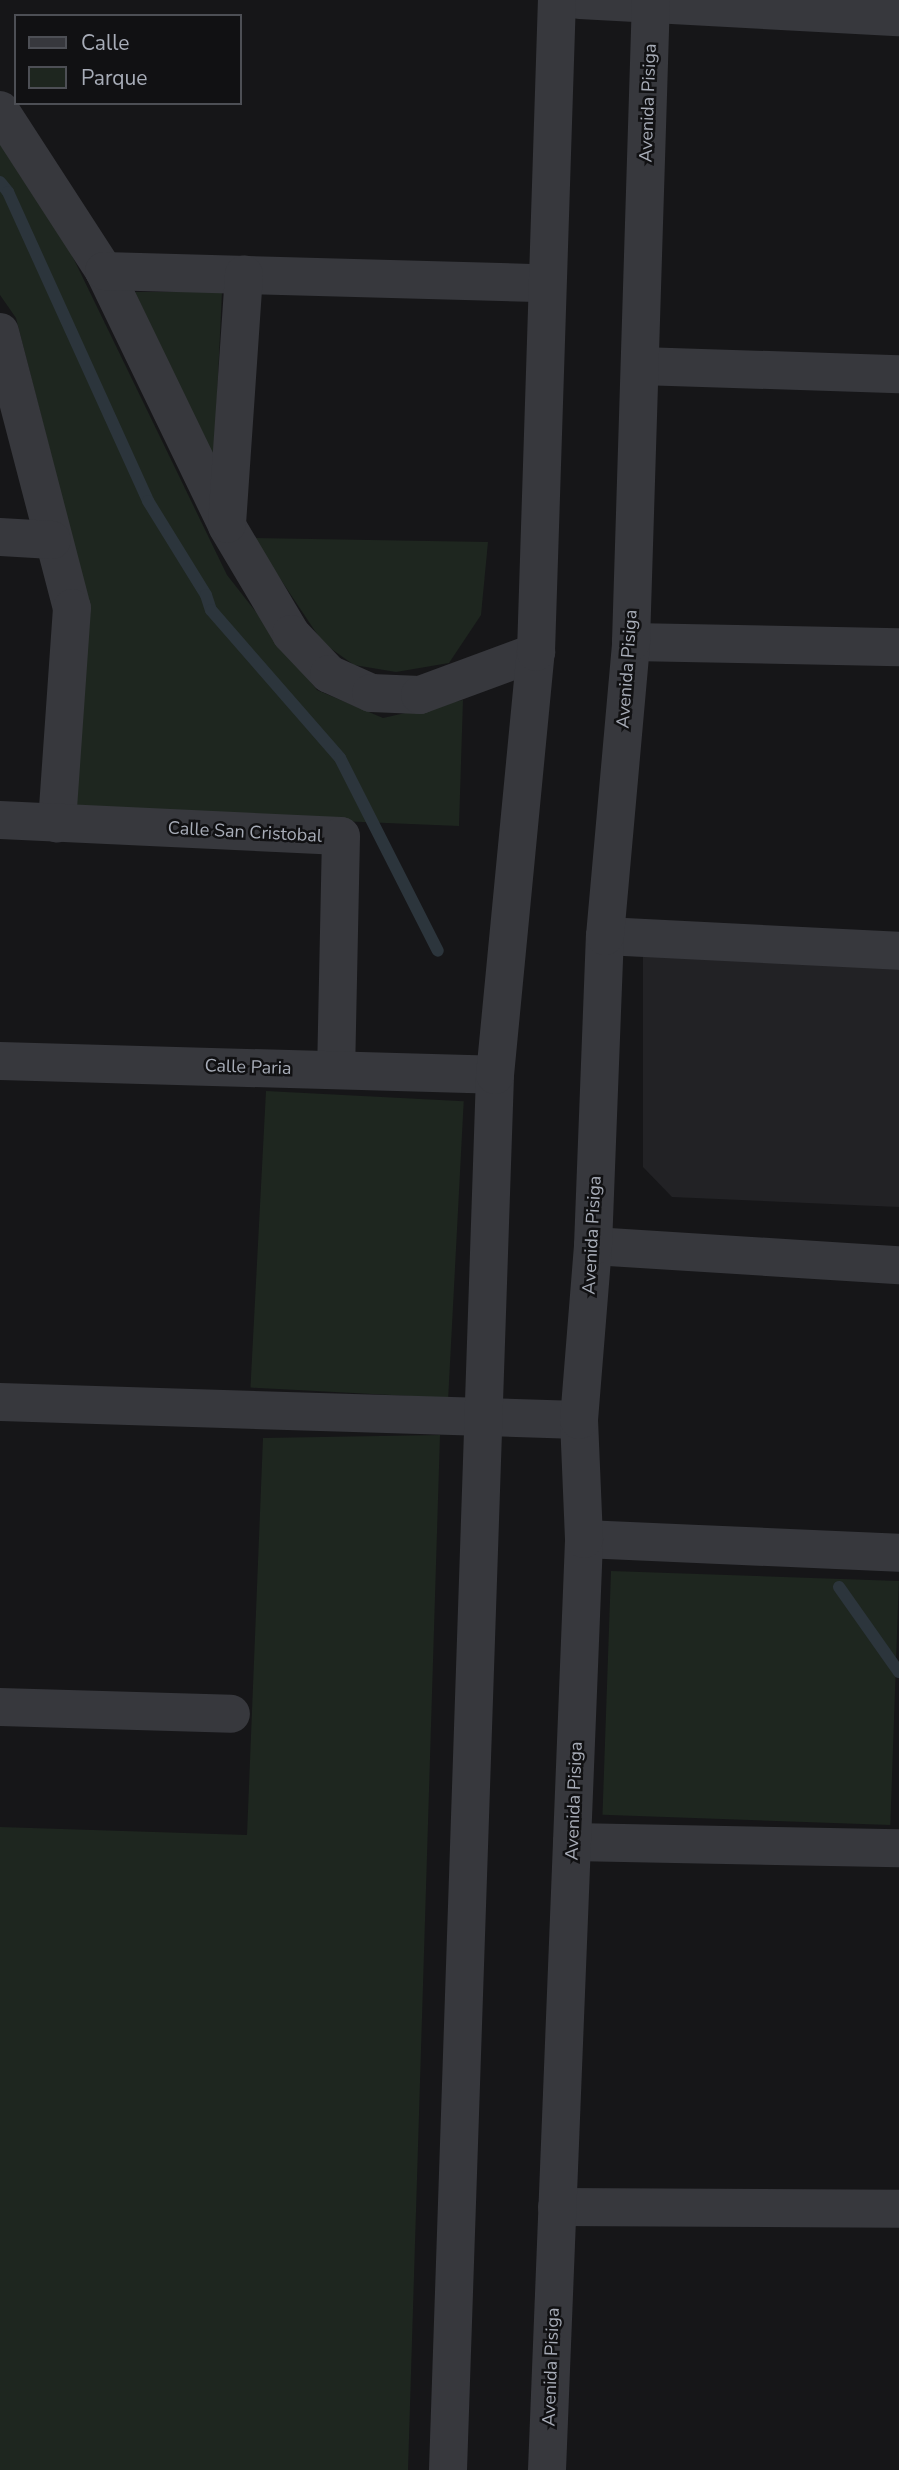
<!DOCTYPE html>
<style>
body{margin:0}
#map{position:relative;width:899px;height:2470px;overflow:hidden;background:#161618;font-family:"Nunito Sans",sans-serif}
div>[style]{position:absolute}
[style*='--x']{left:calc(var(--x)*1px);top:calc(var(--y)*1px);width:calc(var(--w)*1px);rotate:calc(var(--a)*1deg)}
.built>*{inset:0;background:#222225}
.green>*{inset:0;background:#1e261f;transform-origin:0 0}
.stream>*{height:12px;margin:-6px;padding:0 6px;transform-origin:6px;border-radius:6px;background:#2c353c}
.minor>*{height:38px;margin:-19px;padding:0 19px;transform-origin:19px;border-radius:19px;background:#37383d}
span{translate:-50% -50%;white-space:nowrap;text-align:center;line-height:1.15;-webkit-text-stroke:5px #111113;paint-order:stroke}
.street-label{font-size:18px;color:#a8adb8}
.legend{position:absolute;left:14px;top:14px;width:228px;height:91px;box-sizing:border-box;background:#111113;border:2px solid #4d4f55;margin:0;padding:9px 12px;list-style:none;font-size:21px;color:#a8adb8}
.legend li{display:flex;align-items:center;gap:14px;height:35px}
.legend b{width:35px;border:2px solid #4d4f55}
</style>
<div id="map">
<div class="built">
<i style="clip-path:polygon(643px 949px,899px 955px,899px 1207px,672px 1197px,643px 1167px)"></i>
</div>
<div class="green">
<i style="clip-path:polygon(0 138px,50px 210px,227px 575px,317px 690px,383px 718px,463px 700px,459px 826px,71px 810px,89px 603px,16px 318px,0 295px)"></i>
<i style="clip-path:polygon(135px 292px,222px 292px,214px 461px)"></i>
<i style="clip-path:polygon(253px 538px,488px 542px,481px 615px,449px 663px,396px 672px,354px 665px,323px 643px)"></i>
<i style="left:266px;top:1091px;width:198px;height:297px;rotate:3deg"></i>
<i style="clip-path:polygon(440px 1435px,408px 2470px,0 2470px,0 1827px,247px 1835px,263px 1438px)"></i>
<i style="left:611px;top:1571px;width:288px;height:244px;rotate:2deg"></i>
</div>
<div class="stream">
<i style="--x:0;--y:182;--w:13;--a:51"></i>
<i style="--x:8;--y:192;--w:339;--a:65.6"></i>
<i style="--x:148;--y:501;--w:110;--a:58.3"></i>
<i style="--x:206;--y:595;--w:16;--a:72"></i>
<i style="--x:211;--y:610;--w:196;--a:48.9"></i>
<i style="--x:340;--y:758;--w:216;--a:63.1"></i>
<i style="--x:839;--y:1587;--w:104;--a:54.8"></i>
</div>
<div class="minor">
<i style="--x:580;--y:0;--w:319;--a:3.1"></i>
<i style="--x:0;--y:110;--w:192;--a:57.1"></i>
<i style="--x:104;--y:271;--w:283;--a:64.2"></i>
<i style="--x:227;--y:526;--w:126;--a:59.3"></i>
<i style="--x:291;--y:634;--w:55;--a:46.5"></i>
<i style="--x:329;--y:674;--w:46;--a:24.3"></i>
<i style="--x:371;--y:693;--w:49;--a:2.3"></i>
<i style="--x:420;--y:695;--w:124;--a:-20.3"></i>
<i style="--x:104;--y:271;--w:443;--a:1.6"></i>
<i style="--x:0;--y:332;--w:285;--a:75.4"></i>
<i style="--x:72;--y:608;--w:216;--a:94"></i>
<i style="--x:640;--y:366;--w:259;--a:1.8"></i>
<i style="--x:227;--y:524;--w:250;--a:-86.1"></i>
<i style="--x:0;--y:537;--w:52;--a:3.3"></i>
<i style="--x:631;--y:642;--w:268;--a:1.1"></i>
<i style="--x:0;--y:820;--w:341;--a:2.7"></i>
<i style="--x:341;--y:836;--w:234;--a:91.2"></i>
<i style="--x:605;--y:936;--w:294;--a:2.9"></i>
<i style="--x:0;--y:1061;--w:495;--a:1.6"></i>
<i style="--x:593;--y:1246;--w:307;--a:3.6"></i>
<i style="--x:0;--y:1402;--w:579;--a:1.78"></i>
<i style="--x:584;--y:1539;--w:315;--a:2.5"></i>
<i style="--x:0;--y:1707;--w:231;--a:1.7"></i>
<i style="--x:572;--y:1842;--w:327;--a:1.1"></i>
<i style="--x:557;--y:2207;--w:342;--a:0.3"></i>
<i style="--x:448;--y:2470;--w:1396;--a:-88.07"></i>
<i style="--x:495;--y:1075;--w:425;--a:-84.5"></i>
<i style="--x:536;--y:652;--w:652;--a:-88.16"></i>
<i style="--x:547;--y:2470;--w:932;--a:-87.72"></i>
<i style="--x:584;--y:1539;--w:119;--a:-92.4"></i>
<i style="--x:579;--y:1420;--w:175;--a:-85.4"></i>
<i style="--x:593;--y:1246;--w:310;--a:-87.8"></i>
<i style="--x:605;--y:936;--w:295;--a:-84.9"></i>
<i style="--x:631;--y:642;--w:642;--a:-88.22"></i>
</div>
<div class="street-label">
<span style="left:648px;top:103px;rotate:-88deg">Avenida Pisiga</span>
<span style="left:627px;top:669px;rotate:-86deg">Avenida Pisiga</span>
<span style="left:245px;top:832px;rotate:3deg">Calle San Cristobal</span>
<span style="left:248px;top:1067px;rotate:2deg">Calle Paria</span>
<span style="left:592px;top:1235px;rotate:-87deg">Avenida Pisiga</span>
<span style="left:574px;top:1801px;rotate:-88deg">Avenida Pisiga</span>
<span style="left:551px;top:2367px;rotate:-88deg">Avenida Pisiga</span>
</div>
<ul class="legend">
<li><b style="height:9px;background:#37383d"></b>Calle</li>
<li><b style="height:19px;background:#1e261f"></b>Parque</li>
</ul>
</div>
